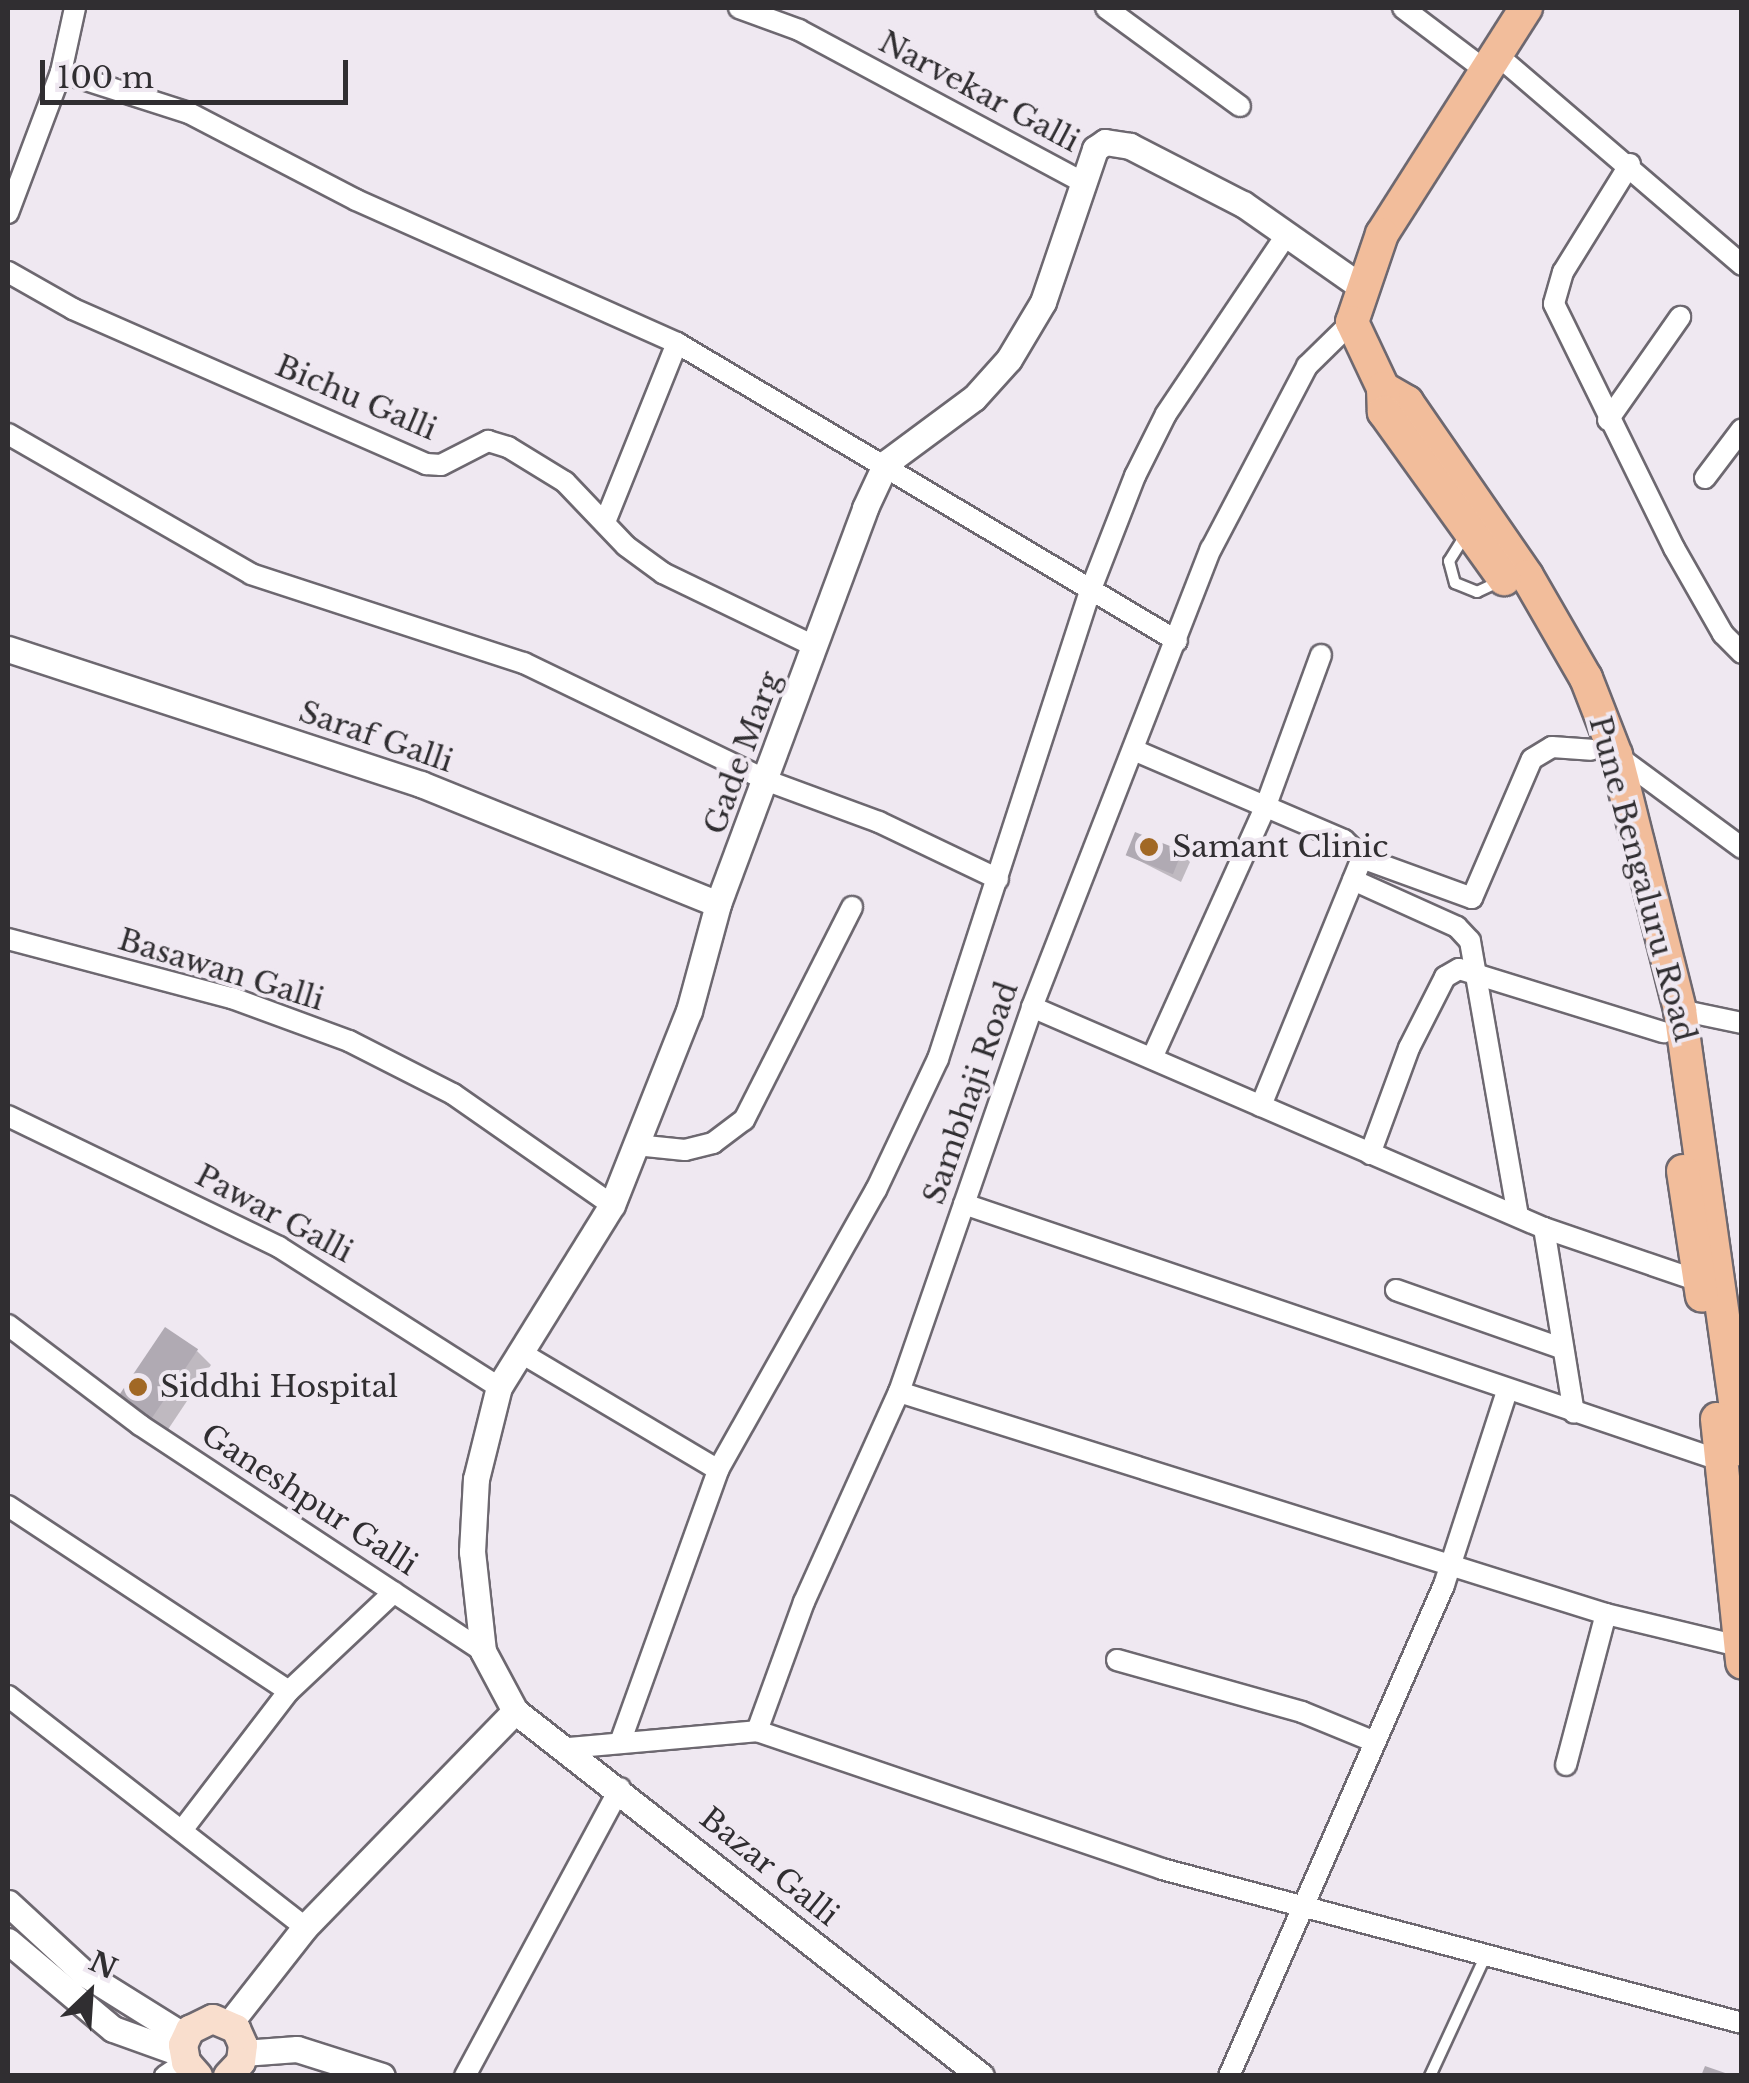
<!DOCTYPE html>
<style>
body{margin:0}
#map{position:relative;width:1749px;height:2083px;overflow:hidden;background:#efe8f1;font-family:"Libre Baskerville",serif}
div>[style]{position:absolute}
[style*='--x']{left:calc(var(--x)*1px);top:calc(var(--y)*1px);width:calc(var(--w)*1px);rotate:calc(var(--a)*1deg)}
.shadow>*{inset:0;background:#0003}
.building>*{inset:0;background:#b0aab3;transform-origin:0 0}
.roads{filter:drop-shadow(2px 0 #6d6870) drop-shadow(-2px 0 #6d6870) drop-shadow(0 2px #6d6870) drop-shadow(0 -2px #6d6870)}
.service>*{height:10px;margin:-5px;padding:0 5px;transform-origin:5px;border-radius:5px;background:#fff}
.minor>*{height:20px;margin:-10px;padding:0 10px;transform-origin:10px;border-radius:10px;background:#fff}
.tertiary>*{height:25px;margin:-12.5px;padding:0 12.5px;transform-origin:12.5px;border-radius:12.5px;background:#fff}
.secondary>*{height:28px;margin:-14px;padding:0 14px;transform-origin:14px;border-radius:14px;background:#f9decd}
.primary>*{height:32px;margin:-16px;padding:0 16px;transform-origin:16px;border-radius:16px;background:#f2bd9b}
.dots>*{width:28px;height:28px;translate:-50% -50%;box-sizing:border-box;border:5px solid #efe8f1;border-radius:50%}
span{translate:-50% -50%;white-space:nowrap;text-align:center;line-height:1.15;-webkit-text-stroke:8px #efe8f1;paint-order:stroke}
.street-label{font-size:30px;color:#302e31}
.poi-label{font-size:30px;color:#302e31}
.left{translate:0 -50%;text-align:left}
.frame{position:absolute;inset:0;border:10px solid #302e31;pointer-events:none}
.north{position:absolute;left:40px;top:1943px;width:100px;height:100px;-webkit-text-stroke:8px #efe8f1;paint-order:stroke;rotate:25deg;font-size:28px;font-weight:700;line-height:40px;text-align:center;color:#302e31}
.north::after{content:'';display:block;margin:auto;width:35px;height:45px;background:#302e31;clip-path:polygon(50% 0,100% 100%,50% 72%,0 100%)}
.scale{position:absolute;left:40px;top:60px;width:308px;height:45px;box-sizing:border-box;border:5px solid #302e31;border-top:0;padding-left:12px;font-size:30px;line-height:35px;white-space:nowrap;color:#302e31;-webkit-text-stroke:8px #efe8f1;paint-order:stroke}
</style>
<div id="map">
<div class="shadow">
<i style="clip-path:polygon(1181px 853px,1190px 862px,1181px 882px,1128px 855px)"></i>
<i style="clip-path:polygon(197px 1351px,211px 1365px,165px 1434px,134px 1413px)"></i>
</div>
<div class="building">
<i style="left:1135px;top:832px;width:51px;height:25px;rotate:22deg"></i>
<i style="left:165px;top:1327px;width:40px;height:87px;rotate:34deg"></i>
<i style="clip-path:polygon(1705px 2066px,1731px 2075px,1731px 2076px,1701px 2076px)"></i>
</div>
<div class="roads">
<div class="service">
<i style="--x:1466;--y:534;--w:32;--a:122"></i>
<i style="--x:1449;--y:561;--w:23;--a:75"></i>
<i style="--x:1455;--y:583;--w:24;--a:22"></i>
<i style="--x:1477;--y:592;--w:23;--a:-25"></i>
<i style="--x:1430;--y:2076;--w:131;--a:-65.2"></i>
</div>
<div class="minor">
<i style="--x:739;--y:8;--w:64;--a:20.1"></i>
<i style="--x:799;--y:30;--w:320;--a:28.2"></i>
<i style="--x:1106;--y:8;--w:166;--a:36.2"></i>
<i style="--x:1403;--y:8;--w:103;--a:37.1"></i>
<i style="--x:1496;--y:54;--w:324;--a:40.6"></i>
<i style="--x:61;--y:72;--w:134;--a:17.8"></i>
<i style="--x:189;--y:113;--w:188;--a:27.5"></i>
<i style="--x:356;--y:200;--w:351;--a:24"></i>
<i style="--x:677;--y:343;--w:582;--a:30.79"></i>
<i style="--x:1630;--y:164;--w:127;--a:121.8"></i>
<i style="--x:1563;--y:272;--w:33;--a:106"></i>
<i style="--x:1554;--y:304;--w:272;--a:63.8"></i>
<i style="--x:1674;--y:548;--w:99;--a:60.3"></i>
<i style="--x:1723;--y:634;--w:27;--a:45"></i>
<i style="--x:8;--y:213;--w:151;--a:-69.4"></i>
<i style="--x:61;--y:72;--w:66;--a:-77.7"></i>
<i style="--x:8;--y:272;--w:75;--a:29.6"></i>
<i style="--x:73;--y:309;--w:386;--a:23.7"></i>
<i style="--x:426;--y:464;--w:15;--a:4"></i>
<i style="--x:441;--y:465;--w:53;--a:-27.1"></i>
<i style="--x:488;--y:441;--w:21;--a:17"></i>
<i style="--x:508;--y:447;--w:67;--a:31.6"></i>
<i style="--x:565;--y:482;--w:88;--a:46.4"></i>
<i style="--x:626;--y:546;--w:46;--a:36.1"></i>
<i style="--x:663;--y:573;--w:170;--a:25.8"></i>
<i style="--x:1608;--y:420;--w:126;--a:-55"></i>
<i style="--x:8;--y:434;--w:280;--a:29.9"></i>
<i style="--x:251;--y:574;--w:287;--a:18.1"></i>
<i style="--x:524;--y:663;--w:271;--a:25.8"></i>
<i style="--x:768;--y:781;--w:118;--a:20.3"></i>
<i style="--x:879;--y:822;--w:132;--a:25.6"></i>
<i style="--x:1705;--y:478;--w:61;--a:-52.9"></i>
<i style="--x:605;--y:522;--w:193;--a:-68.1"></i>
<i style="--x:1136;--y:751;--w:226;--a:23.2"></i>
<i style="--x:1344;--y:840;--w:25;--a:45"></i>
<i style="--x:1362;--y:858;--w:268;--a:112.2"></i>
<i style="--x:1616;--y:755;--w:157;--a:36.4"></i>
<i style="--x:1362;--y:858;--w:117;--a:20"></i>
<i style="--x:1472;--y:898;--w:151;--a:-66.7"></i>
<i style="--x:1532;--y:759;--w:23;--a:-31"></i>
<i style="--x:1552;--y:747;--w:39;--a:4"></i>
<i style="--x:1353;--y:880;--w:114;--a:24.3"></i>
<i style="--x:1457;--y:927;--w:19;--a:47"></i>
<i style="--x:1470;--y:941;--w:279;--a:80.1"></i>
<i style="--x:8;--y:939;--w:232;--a:14.8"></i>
<i style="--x:232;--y:998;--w:125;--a:20.2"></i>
<i style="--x:349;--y:1041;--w:117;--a:27"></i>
<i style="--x:453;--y:1094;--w:194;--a:34.9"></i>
<i style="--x:1032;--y:1007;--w:558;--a:23.35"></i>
<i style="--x:1544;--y:1228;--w:170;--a:18.9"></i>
<i style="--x:1680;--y:1010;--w:63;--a:11.8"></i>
<i style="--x:1152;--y:1058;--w:274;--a:-65.7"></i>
<i style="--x:1265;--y:808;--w:163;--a:-69.9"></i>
<i style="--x:8;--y:1116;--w:301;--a:25.8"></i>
<i style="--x:279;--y:1247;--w:261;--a:32.5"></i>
<i style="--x:636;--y:1145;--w:49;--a:5.8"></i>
<i style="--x:685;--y:1150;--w:29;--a:-14"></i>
<i style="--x:713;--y:1143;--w:39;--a:-37"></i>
<i style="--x:744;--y:1120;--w:239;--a:-63.1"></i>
<i style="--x:1370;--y:1154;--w:113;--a:-69.8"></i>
<i style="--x:1409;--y:1048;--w:80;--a:-63.1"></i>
<i style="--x:1445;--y:977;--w:16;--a:-30"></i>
<i style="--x:1459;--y:969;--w:214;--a:17.2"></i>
<i style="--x:964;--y:1204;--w:800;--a:18.73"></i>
<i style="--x:1544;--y:1228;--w:187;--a:80.8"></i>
<i style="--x:1396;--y:1290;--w:175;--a:19.4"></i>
<i style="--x:8;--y:1325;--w:166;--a:37.1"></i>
<i style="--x:140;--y:1425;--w:411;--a:33.4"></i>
<i style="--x:523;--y:1354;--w:227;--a:30.7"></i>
<i style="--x:899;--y:1392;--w:741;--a:17.43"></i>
<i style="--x:1606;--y:1614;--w:136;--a:13.6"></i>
<i style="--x:8;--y:1506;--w:336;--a:33.4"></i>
<i style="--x:1117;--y:1660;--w:192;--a:15.7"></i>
<i style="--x:1302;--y:1712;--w:79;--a:22.3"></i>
<i style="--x:8;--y:1696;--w:376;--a:37.9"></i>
<i style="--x:757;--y:1731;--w:428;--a:18.8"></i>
<i style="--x:1162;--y:1869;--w:600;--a:14.87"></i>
<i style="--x:621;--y:1740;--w:287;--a:-70.2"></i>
<i style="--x:718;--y:1470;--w:322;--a:-60.6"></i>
<i style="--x:876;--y:1190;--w:145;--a:-64.7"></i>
<i style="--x:938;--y:1059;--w:489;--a:-72"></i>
<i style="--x:1089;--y:594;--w:127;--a:-68.7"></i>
<i style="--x:1135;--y:476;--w:69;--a:-63.4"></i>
<i style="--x:1166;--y:414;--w:217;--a:-56.1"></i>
<i style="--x:568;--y:1748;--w:190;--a:-5.1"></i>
<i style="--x:757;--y:1731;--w:137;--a:-70"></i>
<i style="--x:804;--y:1602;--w:230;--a:-65.7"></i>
<i style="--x:899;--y:1392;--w:407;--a:-70.9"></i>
<i style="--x:1032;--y:1007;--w:492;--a:-68.7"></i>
<i style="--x:1211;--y:549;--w:207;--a:-62.3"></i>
<i style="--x:1307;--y:366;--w:63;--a:-44.4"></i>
<i style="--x:1566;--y:1765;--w:156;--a:-75.2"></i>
<i style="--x:183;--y:1829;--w:174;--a:-52.5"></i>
<i style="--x:289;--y:1691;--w:144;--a:-43.3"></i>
<i style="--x:165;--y:2076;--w:25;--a:-34"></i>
<i style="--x:465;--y:2076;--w:327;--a:-61.7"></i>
<i style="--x:1229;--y:2076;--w:536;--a:-66.35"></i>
<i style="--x:1444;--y:1585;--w:204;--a:-72"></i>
</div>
<div class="tertiary">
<i style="--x:8;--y:649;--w:435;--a:18.1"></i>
<i style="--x:421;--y:784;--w:320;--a:22"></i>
<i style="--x:8;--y:1903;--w:105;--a:42.7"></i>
<i style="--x:85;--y:1974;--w:119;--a:32"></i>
<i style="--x:8;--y:1941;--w:137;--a:40"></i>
<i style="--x:113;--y:2029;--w:74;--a:19.7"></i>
<i style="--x:229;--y:2024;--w:123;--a:-51.9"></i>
<i style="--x:305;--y:1927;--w:301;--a:-45.8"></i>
<i style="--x:243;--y:2053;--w:54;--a:-4.2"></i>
<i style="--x:297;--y:2049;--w:89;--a:17.6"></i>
<i style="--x:981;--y:2076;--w:592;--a:-141.93"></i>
<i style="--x:515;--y:1711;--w:68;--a:-118.1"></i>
<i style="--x:483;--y:1651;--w:100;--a:-96.3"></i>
<i style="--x:472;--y:1552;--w:73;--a:-86.9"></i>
<i style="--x:476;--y:1479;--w:95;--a:-76"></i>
<i style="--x:499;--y:1387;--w:214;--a:-58.2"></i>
<i style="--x:612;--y:1205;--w:209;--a:-68.4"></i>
<i style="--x:689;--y:1011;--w:111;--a:-74.8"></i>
<i style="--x:718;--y:904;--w:422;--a:-69.6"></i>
<i style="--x:865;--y:508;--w:50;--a:-65"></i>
<i style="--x:886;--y:463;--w:109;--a:-36.5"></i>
<i style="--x:974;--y:398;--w:52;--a:-48.1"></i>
<i style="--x:1009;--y:359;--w:66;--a:-59.2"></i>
<i style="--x:1043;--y:302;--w:162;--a:-71.2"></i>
<i style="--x:1095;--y:149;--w:12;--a:-35"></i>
<i style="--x:1105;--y:142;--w:25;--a:9"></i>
<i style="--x:1130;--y:146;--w:127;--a:27.2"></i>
<i style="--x:1243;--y:204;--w:143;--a:35"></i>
</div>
<div class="secondary">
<i style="--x:198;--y:2076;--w:18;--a:-131"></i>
<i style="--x:186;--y:2062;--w:17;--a:-100"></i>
<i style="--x:183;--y:2045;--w:17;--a:-65"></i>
<i style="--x:190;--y:2030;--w:25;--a:-26"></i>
<i style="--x:213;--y:2019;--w:25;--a:23"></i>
<i style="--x:236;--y:2029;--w:17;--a:66"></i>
<i style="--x:243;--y:2045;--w:17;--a:97"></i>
<i style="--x:241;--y:2062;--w:19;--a:133"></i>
</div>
<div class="primary">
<i style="--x:1526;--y:8;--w:268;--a:122.5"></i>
<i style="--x:1382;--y:234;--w:93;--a:108.8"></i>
<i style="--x:1352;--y:322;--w:73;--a:64.8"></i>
<i style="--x:1383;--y:388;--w:28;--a:30"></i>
<i style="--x:1407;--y:402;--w:211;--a:55.4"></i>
<i style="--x:1527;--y:576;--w:118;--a:60"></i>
<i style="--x:1586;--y:678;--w:83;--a:68.7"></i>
<i style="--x:1616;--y:755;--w:263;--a:75.9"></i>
<i style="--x:1680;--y:1010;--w:444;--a:82"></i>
<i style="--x:1383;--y:388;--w:24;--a:88"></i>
<i style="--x:1384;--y:412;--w:206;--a:54.3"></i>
<i style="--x:1683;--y:1171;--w:126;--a:81.4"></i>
<i style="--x:1717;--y:1419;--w:245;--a:84.1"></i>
</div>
</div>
<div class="dots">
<i style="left:1149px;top:847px;background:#a16825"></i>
<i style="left:138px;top:1387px;background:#a16825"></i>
</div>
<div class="street-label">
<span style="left:979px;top:92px;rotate:28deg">Narvekar Galli</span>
<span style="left:356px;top:398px;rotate:23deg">Bichu Galli</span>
<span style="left:376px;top:737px;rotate:19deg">Saraf Galli</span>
<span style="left:743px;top:753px;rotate:-70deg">Gade Marg</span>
<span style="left:1642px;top:879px;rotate:75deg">Pune Bengaluru Road</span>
<span style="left:221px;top:970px;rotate:17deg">Basawan Galli</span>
<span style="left:971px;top:1093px;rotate:-71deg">Sambhaji Road</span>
<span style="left:274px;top:1214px;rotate:28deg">Pawar Galli</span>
<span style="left:309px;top:1500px;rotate:33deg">Ganeshpur Galli</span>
<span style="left:769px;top:1867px;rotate:39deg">Bazar Galli</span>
</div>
<div class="poi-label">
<span class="left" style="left:1172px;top:847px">Samant Clinic</span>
<span class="left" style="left:160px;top:1387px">Siddhi Hospital</span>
</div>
<div class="frame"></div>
<div class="north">N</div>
<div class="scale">100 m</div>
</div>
